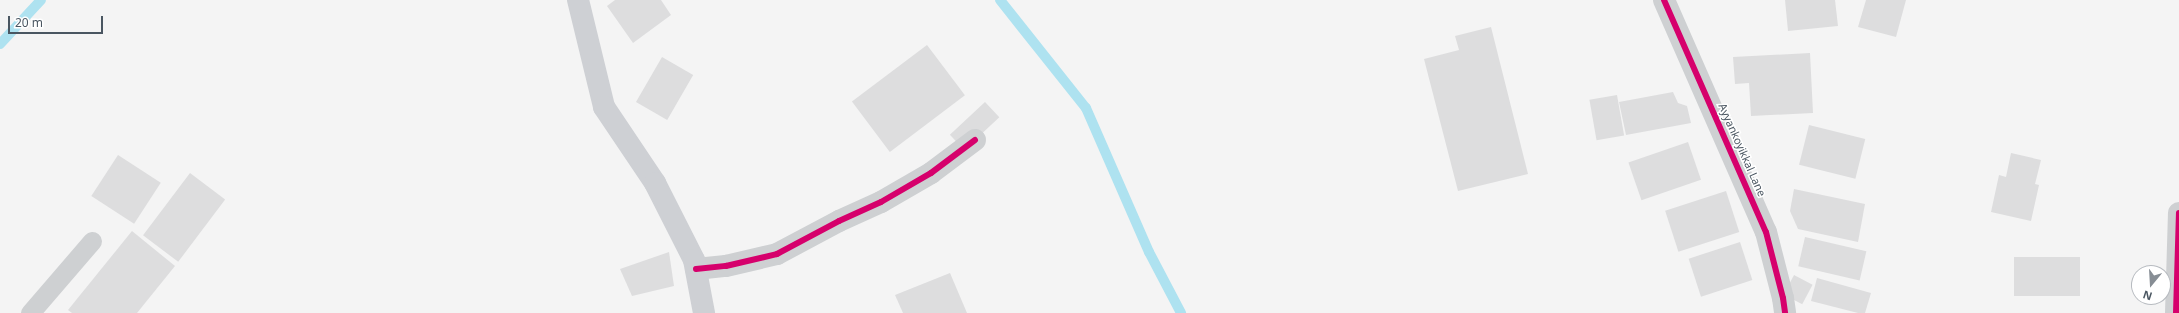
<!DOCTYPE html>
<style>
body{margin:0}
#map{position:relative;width:2179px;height:313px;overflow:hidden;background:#f4f4f4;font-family:"Noto Sans",sans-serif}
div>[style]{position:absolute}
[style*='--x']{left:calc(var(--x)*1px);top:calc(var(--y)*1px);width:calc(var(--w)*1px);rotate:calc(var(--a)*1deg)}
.stream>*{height:10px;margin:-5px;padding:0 5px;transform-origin:5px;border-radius:5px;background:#aee2f0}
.building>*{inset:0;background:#ddddde;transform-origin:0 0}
.service>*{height:19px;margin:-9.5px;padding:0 9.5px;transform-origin:9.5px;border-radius:9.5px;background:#ced0d2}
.minor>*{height:22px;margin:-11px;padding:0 11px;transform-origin:11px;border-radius:11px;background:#ced0d2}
.secondary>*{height:22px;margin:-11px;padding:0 11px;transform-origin:11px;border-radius:11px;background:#ced0d4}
.cycleway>*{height:6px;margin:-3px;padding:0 3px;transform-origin:3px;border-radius:3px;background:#d6006c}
span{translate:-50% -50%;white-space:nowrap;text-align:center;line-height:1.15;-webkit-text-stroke:3px #fff;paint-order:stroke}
.street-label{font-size:11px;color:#4a5661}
.north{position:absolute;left:2131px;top:265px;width:40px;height:40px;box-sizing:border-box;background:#fff;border:1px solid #b7bbc0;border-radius:50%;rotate:198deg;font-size:11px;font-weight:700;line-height:16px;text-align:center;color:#4a5661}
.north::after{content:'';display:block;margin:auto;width:14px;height:18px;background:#868d94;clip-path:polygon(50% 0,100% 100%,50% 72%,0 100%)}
.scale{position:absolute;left:8px;top:16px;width:95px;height:18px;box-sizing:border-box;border:2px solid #4a5661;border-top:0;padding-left:5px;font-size:12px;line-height:14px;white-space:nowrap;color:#4a5661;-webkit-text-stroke:3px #fff;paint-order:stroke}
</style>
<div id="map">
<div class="stream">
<i style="--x:1000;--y:0;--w:138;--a:51.5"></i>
<i style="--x:1086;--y:108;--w:157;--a:66.4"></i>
<i style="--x:1149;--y:252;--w:69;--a:62.3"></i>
<i style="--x:0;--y:44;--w:60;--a:-47"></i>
</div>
<div class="building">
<i style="clip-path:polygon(615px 0,661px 0,671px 15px,633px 43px,607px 6px)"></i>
<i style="clip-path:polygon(1785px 0,1835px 0,1838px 26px,1788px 31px)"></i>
<i style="clip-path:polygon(1866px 0,1906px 0,1896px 37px,1858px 27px)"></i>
<i style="clip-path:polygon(1491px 27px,1528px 174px,1458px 191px,1424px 59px,1459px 50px,1455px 36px)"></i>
<i style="left:927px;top:45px;width:63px;height:94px;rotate:53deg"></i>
<i style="clip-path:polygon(1810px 53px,1813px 113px,1751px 116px,1749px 83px,1735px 84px,1733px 57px)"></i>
<i style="left:662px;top:57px;width:36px;height:52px;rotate:30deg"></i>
<i style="clip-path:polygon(1673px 92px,1678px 103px,1687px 106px,1691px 123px,1626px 135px,1619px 102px)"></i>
<i style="left:1617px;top:95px;width:41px;height:28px;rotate:80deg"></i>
<i style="left:985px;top:102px;width:21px;height:48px;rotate:47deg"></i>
<i style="left:1809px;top:125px;width:58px;height:41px;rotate:14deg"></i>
<i style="left:1688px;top:142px;width:40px;height:63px;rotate:71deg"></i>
<i style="clip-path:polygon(2011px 153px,2041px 160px,2035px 184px,2039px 185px,2031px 221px,1991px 212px,1999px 175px,2006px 177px)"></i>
<i style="left:118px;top:155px;width:51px;height:49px;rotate:33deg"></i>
<i style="left:190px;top:173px;width:44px;height:78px;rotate:37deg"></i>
<i style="clip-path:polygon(1794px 189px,1865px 204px,1858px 242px,1798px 229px,1790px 211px)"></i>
<i style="left:1726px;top:191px;width:43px;height:64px;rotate:72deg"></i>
<i style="clip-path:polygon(132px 231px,175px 266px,137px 313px,72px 313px,68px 310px)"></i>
<i style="left:1805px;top:237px;width:63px;height:30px;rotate:13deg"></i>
<i style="left:1740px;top:242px;width:40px;height:54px;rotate:72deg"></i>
<i style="clip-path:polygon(669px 252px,674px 286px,632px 296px,620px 269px)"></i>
<i style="left:2014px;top:257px;width:66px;height:39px"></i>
<i style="clip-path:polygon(950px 273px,967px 313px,903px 313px,895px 295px)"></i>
<i style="left:1794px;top:275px;width:21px;height:22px;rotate:28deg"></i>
<i style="clip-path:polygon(1817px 278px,1871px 293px,1865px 313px,1858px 313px,1811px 301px)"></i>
</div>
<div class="service">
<i style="--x:30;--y:313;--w:95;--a:-49.3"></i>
</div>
<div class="minor">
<i style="--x:1664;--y:0;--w:253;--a:66.3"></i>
<i style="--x:1766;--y:232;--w:68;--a:75.6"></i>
<i style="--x:1783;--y:298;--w:15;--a:82"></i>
<i style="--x:696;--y:269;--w:30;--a:-6"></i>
<i style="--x:726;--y:266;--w:52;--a:-13.2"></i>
<i style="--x:777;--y:254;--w:70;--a:-28"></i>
<i style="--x:839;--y:221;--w:46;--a:-24.3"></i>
<i style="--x:881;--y:202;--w:58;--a:-30.1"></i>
<i style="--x:931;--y:173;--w:55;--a:-36.9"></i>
<i style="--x:2176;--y:313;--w:100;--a:-88.3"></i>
</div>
<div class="secondary">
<i style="--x:578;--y:0;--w:110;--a:76.3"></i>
<i style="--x:604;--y:107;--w:92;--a:56.1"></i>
<i style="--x:655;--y:183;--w:86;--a:63.1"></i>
<i style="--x:694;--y:260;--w:54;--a:79.3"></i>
</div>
<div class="cycleway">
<i style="--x:1664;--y:0;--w:253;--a:66.3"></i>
<i style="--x:1766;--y:232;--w:68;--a:75.6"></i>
<i style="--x:1783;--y:298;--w:15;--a:82"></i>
<i style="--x:696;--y:269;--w:30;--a:-6"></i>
<i style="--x:726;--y:266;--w:52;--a:-13.2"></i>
<i style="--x:777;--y:254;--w:70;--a:-28"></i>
<i style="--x:839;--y:221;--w:46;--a:-24.3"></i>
<i style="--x:881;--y:202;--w:58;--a:-30.1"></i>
<i style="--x:931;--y:173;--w:55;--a:-36.9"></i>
<i style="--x:2176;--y:313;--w:100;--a:-88.3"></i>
</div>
<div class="street-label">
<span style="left:1742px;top:150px;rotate:66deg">Ayyankoyikkal Lane</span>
</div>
<div class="north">N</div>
<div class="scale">20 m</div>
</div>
